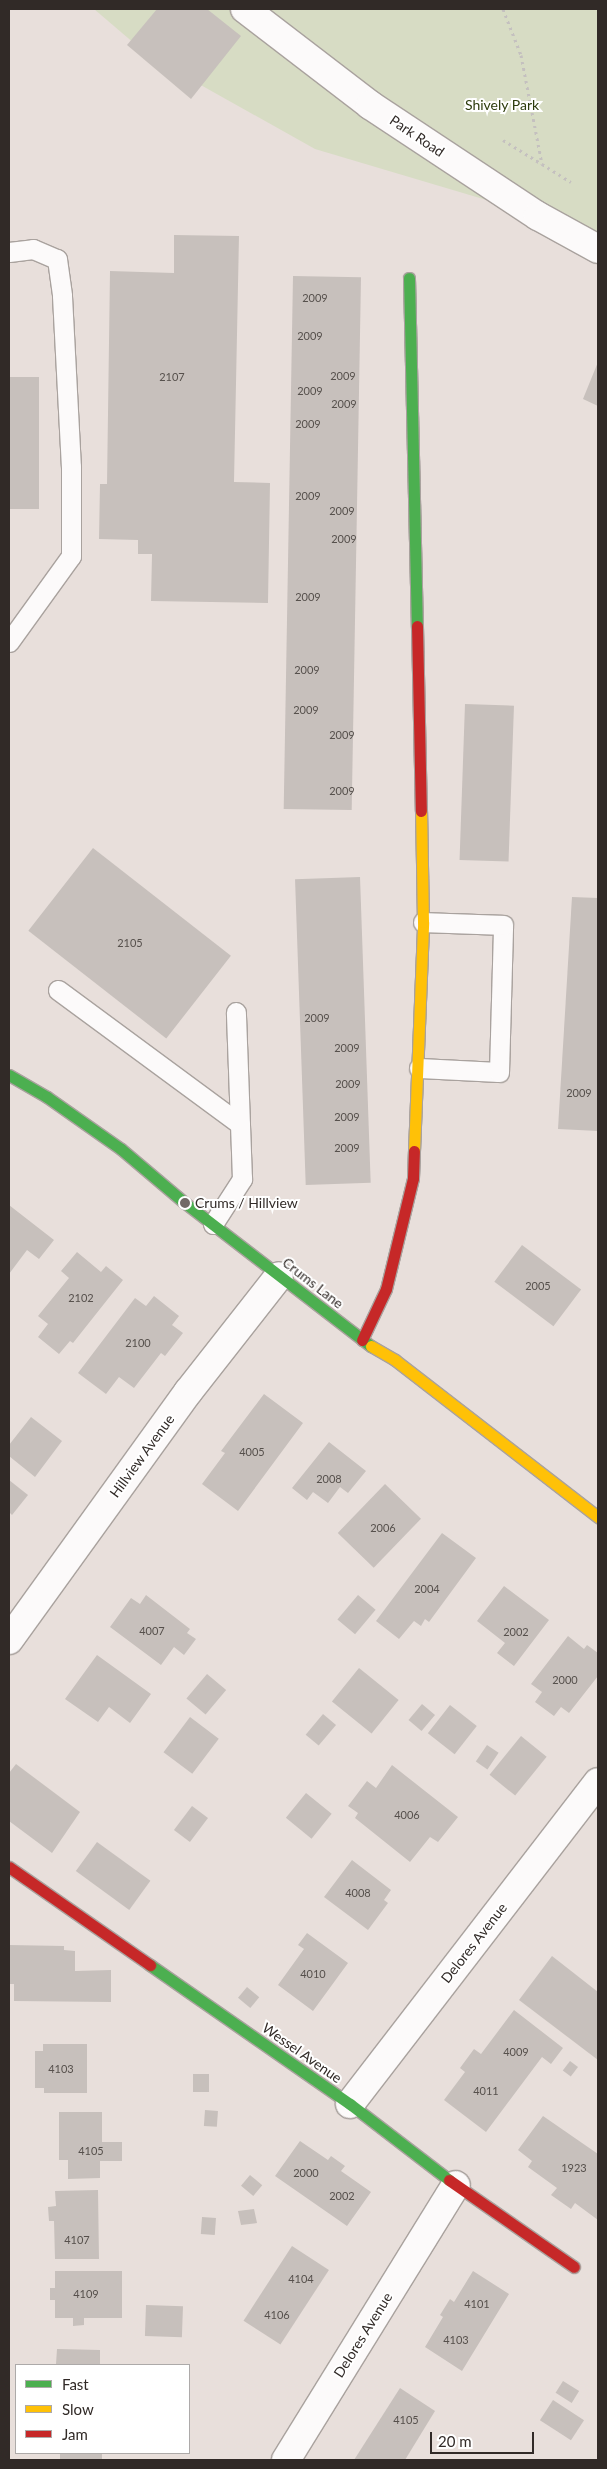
<!DOCTYPE html>
<style>
body{margin:0}
#map{position:relative;width:607px;height:2469px;overflow:hidden;background:#e8dfdb;font-family:Lato,sans-serif}
div>[style]{position:absolute}
[style*='--x']{left:calc(var(--x)*1px);top:calc(var(--y)*1px);width:calc(var(--w)*1px);rotate:calc(var(--a)*1deg)}
.green>*{inset:0;background:#d7dcc4}
.building>*{inset:0;background:#c7c0bc;transform-origin:0 0}
.path>*{height:3px;margin-top:-1.5px;transform-origin:0;background:repeating-linear-gradient(90deg,#c4c0bf 0 2.5px,transparent 0 6.5px)}
.roads{filter:drop-shadow(1px 0 #a9a29e) drop-shadow(-1px 0 #a9a29e) drop-shadow(0 1px #a9a29e) drop-shadow(0 -1px #a9a29e)}
.lane>*{height:19px;margin:-9.5px;padding:0 9.5px;transform-origin:9.5px;border-radius:9.5px;background:#fcfafa}
.street>*{height:28px;margin:-14px;padding:0 14px;transform-origin:14px;border-radius:14px;background:#fcfafa}
.fast>*{height:11px;margin:-5.5px;padding:0 5.5px;transform-origin:5.5px;border-radius:5.5px;background:#4caf50}
.slow>*{height:11px;margin:-5.5px;padding:0 5.5px;transform-origin:5.5px;border-radius:5.5px;background:#ffc107}
.jam>*{height:11px;margin:-5.5px;padding:0 5.5px;transform-origin:5.5px;border-radius:5.5px;background:#c62828}
.dots>*{width:14px;height:14px;translate:-50% -50%;box-sizing:border-box;border:2px solid #fff;border-radius:50%}
span{translate:-50% -50%;white-space:nowrap;text-align:center;line-height:1.15;-webkit-text-stroke:4px #fff;paint-order:stroke}
.number-label{font-size:11px;color:#56504c}
.number-label span{-webkit-text-stroke-width:0}
.park-label{font-size:14px;color:#2d3c0d}
.street-label{font-size:14px;color:#312a27}
.poi-label{font-size:14px;color:#312a27}
.left{translate:0 -50%;text-align:left}
.frame{position:absolute;inset:0;border:10px solid #312a27;pointer-events:none}
.legend{position:absolute;left:15px;top:2364px;width:175px;height:90px;box-sizing:border-box;background:#fff;border:1px solid #adaaa9;margin:0;padding:6px 9px;list-style:none;font-size:15px;color:#312a27}
.legend li{display:flex;align-items:center;gap:10px;height:25px}
.legend b{width:25px;border:1px solid #adaaa9}
.scale{position:absolute;left:430px;top:2432px;width:104px;height:22px;box-sizing:border-box;border:2px solid #312a27;border-top:0;padding-left:6px;font-size:15px;line-height:18px;white-space:nowrap;color:#312a27;-webkit-text-stroke:4px #fff;paint-order:stroke}
</style>
<div id="map">
<div class="green">
<i style="clip-path:polygon(94px 9px,598px 9px,598px 233px,315px 149px,149px 56px)"></i>
</div>
<div class="building">
<i style="clip-path:polygon(157px 9px,207px 9px,241px 36px,191px 99px,127px 45px)"></i>
<i style="clip-path:polygon(174px 235px,239px 236px,234px 482px,270px 483px,268px 603px,151px 601px,152px 554px,138px 554px,138px 540px,99px 539px,100px 484px,107px 484px,110px 271px,174px 273px)"></i>
<i style="left:293px;top:276px;width:68px;height:533px;rotate:1deg"></i>
<i style="clip-path:polygon(598px 362px,598px 406px,583px 399px)"></i>
<i style="left:9px;top:377px;width:30px;height:132px"></i>
<i style="left:465px;top:704px;width:49px;height:156px;rotate:2deg"></i>
<i style="left:93px;top:848px;width:175px;height:105px;rotate:38deg"></i>
<i style="left:360px;top:877px;width:306px;height:65px;rotate:88deg"></i>
<i style="clip-path:polygon(572px 897px,598px 898px,598px 1131px,558px 1129px)"></i>
<i style="clip-path:polygon(9px 1205px,54px 1240px,39px 1259px,27px 1250px,9px 1274px)"></i>
<i style="left:522px;top:1245px;width:74px;height:46px;rotate:37deg"></i>
<i style="clip-path:polygon(77px 1252px,101px 1272px,106px 1266px,123px 1280px,73px 1343px,70px 1341px,59px 1354px,38px 1337px,48px 1324px,38px 1316px,69px 1278px,61px 1271px)"></i>
<i style="clip-path:polygon(154px 1296px,179px 1316px,172px 1325px,183px 1333px,165px 1356px,161px 1353px,134px 1388px,119px 1377px,106px 1394px,78px 1373px,135px 1298px,146px 1306px)"></i>
<i style="clip-path:polygon(264px 1394px,303px 1423px,238px 1511px,202px 1484px,225px 1453px,221px 1451px)"></i>
<i style="clip-path:polygon(31px 1417px,62px 1441px,35px 1477px,9px 1456px,9px 1445px)"></i>
<i style="clip-path:polygon(329px 1442px,366px 1471px,348px 1493px,340px 1487px,328px 1503px,313px 1492px,307px 1500px,292px 1488px)"></i>
<i style="clip-path:polygon(9px 1480px,28px 1495px,12px 1515px,9px 1512px)"></i>
<i style="left:385px;top:1484px;width:50px;height:68px;rotate:44deg"></i>
<i style="clip-path:polygon(442px 1533px,476px 1558px,429px 1622px,425px 1619px,421px 1626px,414px 1621px,399px 1639px,376px 1621px)"></i>
<i style="clip-path:polygon(504px 1586px,549px 1620px,514px 1666px,497px 1653px,505px 1643px,477px 1621px)"></i>
<i style="clip-path:polygon(146px 1595px,190px 1629px,187px 1633px,196px 1639px,184px 1655px,174px 1647px,161px 1665px,110px 1627px,131px 1598px,140px 1604px)"></i>
<i style="left:358px;top:1595px;width:23px;height:32px;rotate:40deg"></i>
<i style="clip-path:polygon(568px 1636px,584px 1649px,587px 1645px,598px 1653px,598px 1676px,569px 1713px,561px 1707px,554px 1716px,535px 1702px,542px 1692px,531px 1684px)"></i>
<i style="clip-path:polygon(97px 1655px,151px 1694px,130px 1723px,109px 1707px,98px 1722px,65px 1699px)"></i>
<i style="left:359px;top:1668px;width:51px;height:43px;rotate:39deg"></i>
<i style="left:207px;top:1674px;width:25px;height:32px;rotate:40deg"></i>
<i style="left:422px;top:1704px;width:17px;height:21px;rotate:40deg"></i>
<i style="left:450px;top:1705px;width:34px;height:36px;rotate:38deg"></i>
<i style="left:323px;top:1714px;width:17px;height:27px;rotate:40deg"></i>
<i style="left:190px;top:1717px;width:36px;height:44px;rotate:37deg"></i>
<i style="left:521px;top:1736px;width:33px;height:50px;rotate:39deg"></i>
<i style="left:487px;top:1745px;width:14px;height:20px;rotate:34deg"></i>
<i style="clip-path:polygon(16px 1764px,80px 1812px,52px 1853px,9px 1821px,9px 1773px)"></i>
<i style="clip-path:polygon(392px 1765px,458px 1817px,438px 1842px,430px 1837px,410px 1862px,355px 1818px,358px 1813px,348px 1806px,367px 1781px,376px 1788px)"></i>
<i style="left:306px;top:1793px;width:33px;height:32px;rotate:39deg"></i>
<i style="left:192px;top:1806px;width:20px;height:30px;rotate:37deg"></i>
<i style="left:97px;top:1842px;width:66px;height:36px;rotate:36deg"></i>
<i style="clip-path:polygon(352px 1860px,391px 1890px,384px 1900px,388px 1903px,368px 1930px,324px 1897px)"></i>
<i style="clip-path:polygon(307px 1933px,348px 1963px,313px 2011px,278px 1985px,304px 1949px,298px 1945px)"></i>
<i style="clip-path:polygon(9px 1945px,64px 1946px,64px 1950px,75px 1951px,75px 1971px,111px 1970px,111px 2002px,14px 2001px,14px 1984px,9px 1984px)"></i>
<i style="clip-path:polygon(552px 1956px,598px 1992px,598px 2060px,519px 2000px)"></i>
<i style="left:247px;top:1987px;width:16px;height:14px;rotate:40deg"></i>
<i style="clip-path:polygon(514px 2010px,563px 2048px,551px 2064px,542px 2057px,486px 2132px,444px 2100px,465px 2072px,460px 2068px,474px 2049px,481px 2054px)"></i>
<i style="clip-path:polygon(43px 2044px,87px 2044px,87px 2093px,44px 2093px,44px 2088px,35px 2088px,35px 2051px,43px 2051px)"></i>
<i style="left:570px;top:2061px;width:10px;height:12px;rotate:37deg"></i>
<i style="left:193px;top:2074px;width:16px;height:18px"></i>
<i style="left:205px;top:2110px;width:13px;height:16px;rotate:4deg"></i>
<i style="clip-path:polygon(59px 2112px,102px 2112px,102px 2142px,122px 2142px,122px 2161px,100px 2161px,100px 2178px,68px 2179px,68px 2160px,59px 2160px)"></i>
<i style="clip-path:polygon(543px 2116px,598px 2154px,598px 2220px,575px 2203px,571px 2209px,551px 2195px,557px 2188px,528px 2167px,532px 2161px,518px 2150px)"></i>
<i style="clip-path:polygon(300px 2141px,328px 2160px,331px 2156px,345px 2166px,341px 2171px,371px 2192px,347px 2226px,275px 2176px)"></i>
<i style="left:250px;top:2175px;width:16px;height:14px;rotate:40deg"></i>
<i style="clip-path:polygon(98px 2190px,99px 2259px,55px 2259px,54px 2221px,49px 2221px,48px 2207px,56px 2206px,55px 2191px)"></i>
<i style="clip-path:polygon(254px 2209px,257px 2223px,241px 2225px,238px 2211px)"></i>
<i style="left:202px;top:2217px;width:14px;height:17px;rotate:4deg"></i>
<i style="left:292px;top:2246px;width:44px;height:89px;rotate:33deg"></i>
<i style="clip-path:polygon(55px 2271px,122px 2271px,122px 2318px,84px 2318px,84px 2325px,73px 2326px,73px 2318px,55px 2318px,55px 2300px,50px 2300px,50px 2288px,55px 2288px)"></i>
<i style="clip-path:polygon(473px 2271px,509px 2294px,462px 2371px,425px 2347px,443px 2317px,440px 2315px,450px 2299px,454px 2302px)"></i>
<i style="left:146px;top:2305px;width:37px;height:31px;rotate:2deg"></i>
<i style="clip-path:polygon(57px 2349px,100px 2350px,100px 2365px,51px 2365px,56px 2364px)"></i>
<i style="left:563px;top:2381px;width:19px;height:14px;rotate:32deg"></i>
<i style="clip-path:polygon(400px 2388px,435px 2411px,405px 2460px,354px 2460px)"></i>
<i style="left:553px;top:2400px;width:37px;height:24px;rotate:33deg"></i>
<i style="left:60px;top:2453px;width:42px;height:7px"></i>
</div>
<div class="path">
<i style="--x:503;--y:9;--w:49;--a:68.6"></i>
<i style="--x:521;--y:55;--w:111;--a:79.1"></i>
<i style="--x:542;--y:164;--w:34;--a:32"></i>
<i style="--x:503;--y:140;--w:46;--a:31.6"></i>
</div>
<div class="roads">
<div class="lane">
<i style="--x:9;--y:252;--w:24;--a:-7"></i>
<i style="--x:33;--y:249;--w:26;--a:23"></i>
<i style="--x:57;--y:259;--w:37;--a:82"></i>
<i style="--x:62;--y:296;--w:171;--a:87"></i>
<i style="--x:71;--y:467;--w:89;--a:90"></i>
<i style="--x:71;--y:556;--w:106;--a:125.8"></i>
<i style="--x:58;--y:990;--w:226;--a:36.4"></i>
<i style="--x:419;--y:1068;--w:80;--a:2.9"></i>
<i style="--x:499;--y:1072;--w:147;--a:-88.4"></i>
<i style="--x:503;--y:925;--w:80;--a:-177.9"></i>
<i style="--x:213;--y:1224;--w:54;--a:-57.2"></i>
<i style="--x:242;--y:1179;--w:167;--a:-92.1"></i>
</div>
<div class="street">
<i style="--x:245;--y:9;--w:158;--a:37.5"></i>
<i style="--x:370;--y:105;--w:201;--a:33.5"></i>
<i style="--x:538;--y:216;--w:68;--a:28.8"></i>
<i style="--x:9;--y:1640;--w:306;--a:-54.2"></i>
<i style="--x:188;--y:1392;--w:147;--a:-51.9"></i>
<i style="--x:350;--y:2104;--w:406;--a:-52.4"></i>
<i style="--x:286;--y:2460;--w:323;--a:-58.3"></i>
</div>
<div class="fast">
<i style="--x:409;--y:278;--w:348;--a:88.7"></i>
<i style="--x:9;--y:1075;--w:44;--a:30.1"></i>
<i style="--x:47;--y:1097;--w:90;--a:35.1"></i>
<i style="--x:121;--y:1149;--w:84;--a:40.2"></i>
<i style="--x:185;--y:1203;--w:235;--a:37.6"></i>
<i style="--x:150;--y:1965;--w:244;--a:34.8"></i>
<i style="--x:350;--y:2104;--w:125;--a:37.5"></i>
</div>
<div class="slow">
<i style="--x:414;--y:1151;--w:229;--a:-87.7"></i>
<i style="--x:423;--y:922;--w:111;--a:-91"></i>
<i style="--x:371;--y:1346;--w:28;--a:30"></i>
<i style="--x:395;--y:1360;--w:257;--a:37.7"></i>
</div>
<div class="jam">
<i style="--x:417;--y:626;--w:185;--a:88.8"></i>
<i style="--x:362;--y:1340;--w:56;--a:-64.8"></i>
<i style="--x:386;--y:1289;--w:114;--a:-76.3"></i>
<i style="--x:413;--y:1178;--w:27;--a:-88"></i>
<i style="--x:9;--y:1867;--w:172;--a:34.8"></i>
<i style="--x:449;--y:2180;--w:152;--a:34.8"></i>
</div>
</div>
<div class="dots">
<i style="left:185px;top:1203px;background:#716966"></i>
</div>
<div class="number-label">
<span style="left:315px;top:298px">2009</span>
<span style="left:310px;top:336px">2009</span>
<span style="left:343px;top:376px">2009</span>
<span style="left:172px;top:377px">2107</span>
<span style="left:310px;top:391px">2009</span>
<span style="left:344px;top:404px">2009</span>
<span style="left:308px;top:424px">2009</span>
<span style="left:308px;top:496px">2009</span>
<span style="left:342px;top:511px">2009</span>
<span style="left:344px;top:539px">2009</span>
<span style="left:308px;top:597px">2009</span>
<span style="left:307px;top:670px">2009</span>
<span style="left:306px;top:710px">2009</span>
<span style="left:342px;top:735px">2009</span>
<span style="left:342px;top:791px">2009</span>
<span style="left:130px;top:943px">2105</span>
<span style="left:317px;top:1018px">2009</span>
<span style="left:347px;top:1048px">2009</span>
<span style="left:348px;top:1084px">2009</span>
<span style="left:579px;top:1093px">2009</span>
<span style="left:347px;top:1117px">2009</span>
<span style="left:347px;top:1148px">2009</span>
<span style="left:538px;top:1286px">2005</span>
<span style="left:81px;top:1298px">2102</span>
<span style="left:138px;top:1343px">2100</span>
<span style="left:252px;top:1452px">4005</span>
<span style="left:329px;top:1479px">2008</span>
<span style="left:383px;top:1528px">2006</span>
<span style="left:427px;top:1589px">2004</span>
<span style="left:152px;top:1631px">4007</span>
<span style="left:516px;top:1632px">2002</span>
<span style="left:565px;top:1680px">2000</span>
<span style="left:407px;top:1815px">4006</span>
<span style="left:358px;top:1893px">4008</span>
<span style="left:313px;top:1974px">4010</span>
<span style="left:516px;top:2052px">4009</span>
<span style="left:61px;top:2069px">4103</span>
<span style="left:486px;top:2091px">4011</span>
<span style="left:91px;top:2151px">4105</span>
<span style="left:574px;top:2168px">1923</span>
<span style="left:306px;top:2173px">2000</span>
<span style="left:342px;top:2196px">2002</span>
<span style="left:77px;top:2240px">4107</span>
<span style="left:301px;top:2279px">4104</span>
<span style="left:86px;top:2294px">4109</span>
<span style="left:477px;top:2304px">4101</span>
<span style="left:277px;top:2315px">4106</span>
<span style="left:456px;top:2340px">4103</span>
<span style="left:406px;top:2420px">4105</span>
</div>
<div class="park-label">
<span style="left:502px;top:105px">Shively Park</span>
</div>
<div class="street-label">
<span style="left:417px;top:136px;rotate:34deg">Park Road</span>
<span style="left:313px;top:1283px;rotate:38deg">Crums Lane</span>
<span style="left:142px;top:1456px;rotate:-54deg">Hillview Avenue</span>
<span style="left:474px;top:1943px;rotate:-52deg">Delores Avenue</span>
<span style="left:302px;top:2053px;rotate:35deg">Wessel Avenue</span>
<span style="left:363px;top:2335px;rotate:-58deg">Delores Avenue</span>
</div>
<div class="poi-label">
<span class="left" style="left:195px;top:1203px">Crums / Hillview</span>
</div>
<div class="frame"></div>
<ul class="legend">
<li><b style="height:6px;background:#4caf50"></b>Fast</li>
<li><b style="height:6px;background:#ffc107"></b>Slow</li>
<li><b style="height:6px;background:#c62828"></b>Jam</li>
</ul>
<div class="scale">20 m</div>
</div>
